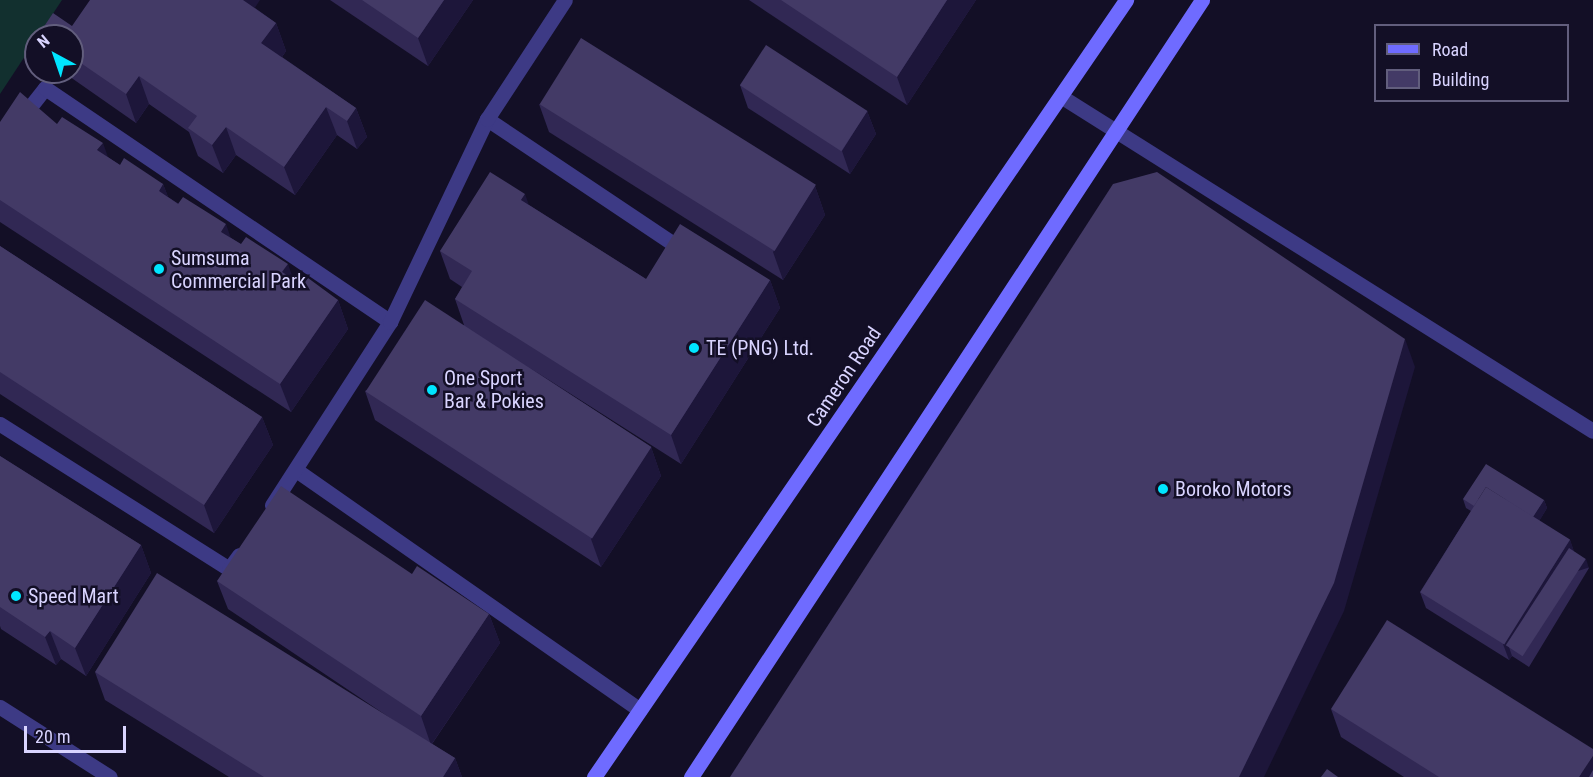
<!DOCTYPE html>
<style>
body{margin:0}
#map{position:relative;width:1593px;height:777px;overflow:hidden;background:#130f26;font-family:"Roboto Condensed",sans-serif}
div>[style]{position:absolute}
[style*='--x']{left:calc(var(--x)*1px);top:calc(var(--y)*1px);width:calc(var(--w)*1px);rotate:calc(var(--a)*1deg)}
.green>*{inset:0;background:#12302f}
.service>*{height:15px;margin:-7.5px;padding:0 7.5px;transform-origin:7.5px;border-radius:7.5px;background:#3d3a85}
.tertiary>*{height:15px;margin:-7.5px;padding:0 7.5px;transform-origin:7.5px;border-radius:7.5px;background:#3d3a85}
.secondary>*{height:15px;margin:-7.5px;padding:0 7.5px;transform-origin:7.5px;border-radius:7.5px;background:#6f6bff}
.wall>*{inset:0;background:#312854}
.shaded-wall>*{inset:0;background:#1d163a;transform-origin:0 0}
.building>*{inset:0;background:#433a66;transform-origin:0 0}
.dots>*{width:16px;height:16px;translate:-50% -50%;box-sizing:border-box;border:3px solid #130f26;border-radius:50%}
span{translate:-50% -50%;white-space:nowrap;text-align:center;line-height:1.15;-webkit-text-stroke:5px #130f26;paint-order:stroke}
.poi-label{font-size:20px;color:#d9d4ff}
.left{translate:0 -50%;text-align:left}
.street-label{font-size:20px;color:#d9d4ff}
.legend{position:absolute;left:1374px;top:24px;width:195px;height:78px;box-sizing:border-box;background:#130f26;border:2px solid #625e7d;margin:0;padding:8px 10px;list-style:none;font-size:18px;color:#d9d4ff}
.legend li{display:flex;align-items:center;gap:12px;height:30px}
.legend b{width:30px;border:2px solid #625e7d}
.north{position:absolute;left:24px;top:24px;width:60px;height:60px;box-sizing:border-box;background:#130f26;border:2px solid #625e7d;border-radius:50%;rotate:320deg;font-size:16px;font-weight:700;line-height:24px;text-align:center;color:#d9d4ff}
.north::after{content:'';display:block;margin:auto;width:21px;height:27px;background:#00e5ff;clip-path:polygon(50% 0,100% 100%,50% 72%,0 100%)}
.scale{position:absolute;left:24px;top:726px;width:102px;height:27px;box-sizing:border-box;border:3px solid #d9d4ff;border-top:0;padding-left:8px;font-size:18px;line-height:21px;white-space:nowrap;color:#d9d4ff;-webkit-text-stroke:4px #130f26;paint-order:stroke}
</style>
<div id="map">
<div class="green">
<i style="clip-path:polygon(0 0,62px 0,0 94px)"></i>
</div>
<div class="service">
<i style="--x:487;--y:119;--w:221;--a:33.8"></i>
<i style="--x:0;--y:145;--w:73;--a:-51.7"></i>
<i style="--x:45;--y:88;--w:417;--a:34.1"></i>
<i style="--x:0;--y:424;--w:271;--a:32.3"></i>
<i style="--x:229;--y:569;--w:17;--a:-54"></i>
<i style="--x:296;--y:470;--w:419;--a:34.9"></i>
<i style="--x:272;--y:505;--w:218;--a:-57.2"></i>
<i style="--x:390;--y:322;--w:225;--a:-64.5"></i>
<i style="--x:487;--y:119;--w:142;--a:-56.8"></i>
<i style="--x:0;--y:707;--w:130;--a:32.5"></i>
</div>
<div class="tertiary">
<i style="--x:1062;--y:97;--w:627;--a:32.17"></i>
</div>
<div class="secondary">
<i style="--x:594;--y:777;--w:942;--a:-55.6"></i>
<i style="--x:691;--y:777;--w:930;--a:-56.67"></i>
</div>
<div class="wall">
<i style="clip-path:polygon(330px 0,473px 0,428px 66px)"></i>
<i style="clip-path:polygon(749px 0,976px 0,907px 105px)"></i>
<i style="clip-path:polygon(255px 8px,276px 23px,286px 51px,282px 57px,356px 108px,367px 137px,357px 149px,337px 135px,295px 195px,236px 155px,223px 173px,198px 156px,189px 132px,149px 104px,136px 123px,63px 72px,72px 72px,72px 36px,40px 36px,39px 34px,72px 26px)"></i>
<i style="clip-path:polygon(740px 85px,867px 111px,876px 134px,850px 174px,748px 108px)"></i>
<i style="clip-path:polygon(539px 104px,815px 186px,825px 215px,783px 280px,549px 132px)"></i>
<i style="clip-path:polygon(0 122px,57px 124px,120px 165px,163px 184px,168px 197px,303px 285px,338px 300px,348px 329px,291px 412px,0 222px)"></i>
<i style="clip-path:polygon(529px 205px,646px 279px,770px 280px,780px 308px,681px 464px,530px 368px,651px 447px,661px 476px,601px 567px,375px 420px,365px 391px,464px 325px,455px 299px,462px 287px,450px 279px,440px 251px)"></i>
<i style="clip-path:polygon(0 246px,262px 417px,273px 445px,214px 533px,0 394px)"></i>
<i style="clip-path:polygon(0 456px,141px 545px,151px 573px,86px 676px,61px 659px,56px 665px,1px 629px,0 626px)"></i>
<i style="clip-path:polygon(1463px 499px,1544px 500px,1547px 508px,1539px 521px,1570px 540px,1574px 552px,1589px 568px,1529px 667px,1512px 656px,1509px 660px,1426px 608px,1420px 592px,1471px 511px,1466px 508px)"></i>
<i style="clip-path:polygon(412px 574px,489px 614px,500px 643px,432px 744px,455px 758px,462px 777px,229px 777px,105px 700px,95px 672px,399px 724px,228px 609px,217px 581px)"></i>
<i style="clip-path:polygon(1331px 709px,1593px 777px,1404px 777px,1341px 737px)"></i>
</div>
<div class="shaded-wall">
<i style="clip-path:polygon(236px 0,260px 0,245px 23px)"></i>
<i style="clip-path:polygon(444px 0,473px 0,428px 66px,418px 38px)"></i>
<i style="clip-path:polygon(947px 0,976px 0,907px 105px,897px 77px)"></i>
<i style="clip-path:polygon(276px 23px,286px 51px,272px 71px,261px 43px)"></i>
<i style="clip-path:polygon(139px 76px,149px 104px,136px 123px,126px 94px)"></i>
<i style="clip-path:polygon(326px 107px,337px 135px,295px 195px,284px 167px)"></i>
<i style="clip-path:polygon(356px 108px,367px 137px,357px 149px,347px 121px)"></i>
<i style="clip-path:polygon(867px 111px,876px 134px,850px 174px,842px 151px)"></i>
<i style="clip-path:polygon(226px 127px,236px 155px,223px 173px,212px 145px)"></i>
<i style="clip-path:polygon(103px 143px,113px 171px,97px 150px)"></i>
<i style="clip-path:polygon(163px 184px,174px 212px,159px 191px)"></i>
<i style="clip-path:polygon(815px 186px,825px 215px,783px 280px,773px 252px)"></i>
<i style="clip-path:polygon(525px 194px,535px 222px,521px 200px)"></i>
<i style="clip-path:polygon(226px 224px,236px 253px,221px 232px)"></i>
<i style="clip-path:polygon(288px 264px,298px 293px,282px 272px)"></i>
<i style="clip-path:polygon(770px 280px,780px 308px,681px 464px,671px 435px)"></i>
<i style="clip-path:polygon(338px 300px,348px 329px,291px 412px,280px 384px)"></i>
<i style="clip-path:polygon(1405px 339px,1415px 367px,1344px 611px,1264px 777px,1239px 777px)"></i>
<i style="clip-path:polygon(262px 417px,273px 445px,214px 533px,204px 505px)"></i>
<i style="clip-path:polygon(651px 447px,661px 476px,601px 567px,591px 539px)"></i>
<i style="clip-path:polygon(1544px 500px,1547px 508px,1534px 530px,1530px 521px)"></i>
<i style="clip-path:polygon(1570px 540px,1576px 557px,1509px 647px,1512px 656px,1509px 660px,1503px 644px)"></i>
<i style="clip-path:polygon(141px 545px,151px 573px,86px 676px,75px 648px)"></i>
<i style="left:1586px;top:559px;width:9px;height:116px;rotate:72deg"></i>
<i style="clip-path:polygon(489px 614px,500px 643px,431px 745px,421px 716px)"></i>
<i style="clip-path:polygon(50px 631px,61px 659px,56px 665px,45px 637px)"></i>
<i style="clip-path:polygon(1593px 756px,1593px 777px,1579px 777px)"></i>
<i style="clip-path:polygon(455px 758px,462px 777px,443px 777px)"></i>
</div>
<div class="building">
<i style="clip-path:polygon(90px 0,243px 0,276px 23px,261px 43px,356px 108px,347px 121px,326px 107px,284px 167px,226px 127px,212px 145px,188px 128px,197px 116px,139px 76px,126px 94px,72px 57px,72px 36px,42px 36px,39px 34px,53px 13px,72px 26px)"></i>
<i style="clip-path:polygon(362px 0,444px 0,418px 38px)"></i>
<i style="clip-path:polygon(781px 0,947px 0,897px 77px)"></i>
<i style="left:581px;top:38px;width:277px;height:78px;rotate:32deg"></i>
<i style="left:766px;top:45px;width:121px;height:48px;rotate:33deg"></i>
<i style="clip-path:polygon(20px 92px,57px 124px,62px 117px,103px 143px,97px 150px,120px 165px,124px 158px,163px 184px,159px 191px,178px 204px,183px 197px,226px 224px,221px 232px,241px 244px,246px 237px,288px 264px,282px 272px,303px 285px,308px 278px,338px 300px,280px 384px,0 200px,0 122px)"></i>
<i style="clip-path:polygon(490px 172px,525px 194px,521px 200px,646px 279px,680px 224px,770px 280px,671px 435px,455px 299px,472px 271px,440px 251px)"></i>
<i style="clip-path:polygon(1157px 172px,1405px 339px,1334px 583px,1239px 777px,730px 777px,1113px 184px)"></i>
<i style="clip-path:polygon(0 246px,262px 417px,204px 505px,0 372px)"></i>
<i style="left:425px;top:300px;width:270px;height:109px;rotate:33deg"></i>
<i style="clip-path:polygon(0 456px,141px 545px,75px 648px,50px 631px,45px 637px,0 607px)"></i>
<i style="clip-path:polygon(1486px 464px,1544px 500px,1533px 517px,1486px 487px,1474px 506px,1463px 499px)"></i>
<i style="clip-path:polygon(281px 486px,412px 574px,417px 566px,489px 614px,421px 716px,217px 581px)"></i>
<i style="left:1486px;top:487px;width:99px;height:124px;rotate:32deg"></i>
<i style="left:1569px;top:548px;width:20px;height:116px;rotate:33deg"></i>
<i style="clip-path:polygon(157px 573px,455px 758px,443px 777px,264px 777px,95px 672px)"></i>
<i style="clip-path:polygon(1387px 620px,1593px 749px,1593px 756px,1579px 777px,1439px 777px,1331px 709px)"></i>
<i style="clip-path:polygon(1327px 769px,1338px 777px,1321px 777px)"></i>
<i style="clip-path:polygon(1593px 770px,1593px 777px,1589px 777px)"></i>
</div>
<div class="dots">
<i style="left:159px;top:269px;background:#00e5ff"></i>
<i style="left:694px;top:348px;background:#00e5ff"></i>
<i style="left:432px;top:390px;background:#00e5ff"></i>
<i style="left:1163px;top:489px;background:#00e5ff"></i>
<i style="left:16px;top:596px;background:#00e5ff"></i>
</div>
<div class="poi-label">
<span class="left" style="left:171px;top:270px">Sumsuma<br>Commercial Park</span>
<span class="left" style="left:706px;top:348px">TE (PNG) Ltd.</span>
<span class="left" style="left:444px;top:390px">One Sport<br>Bar &amp; Pokies</span>
<span class="left" style="left:1175px;top:489px">Boroko Motors</span>
<span class="left" style="left:28px;top:596px">Speed Mart</span>
</div>
<div class="street-label">
<span style="left:844px;top:377px;rotate:-56deg">Cameron Road</span>
</div>
<ul class="legend">
<li><b style="height:8px;background:#6f6bff"></b>Road</li>
<li><b style="height:16px;background:#433a66"></b>Building</li>
</ul>
<div class="north">N</div>
<div class="scale">20 m</div>
</div>
